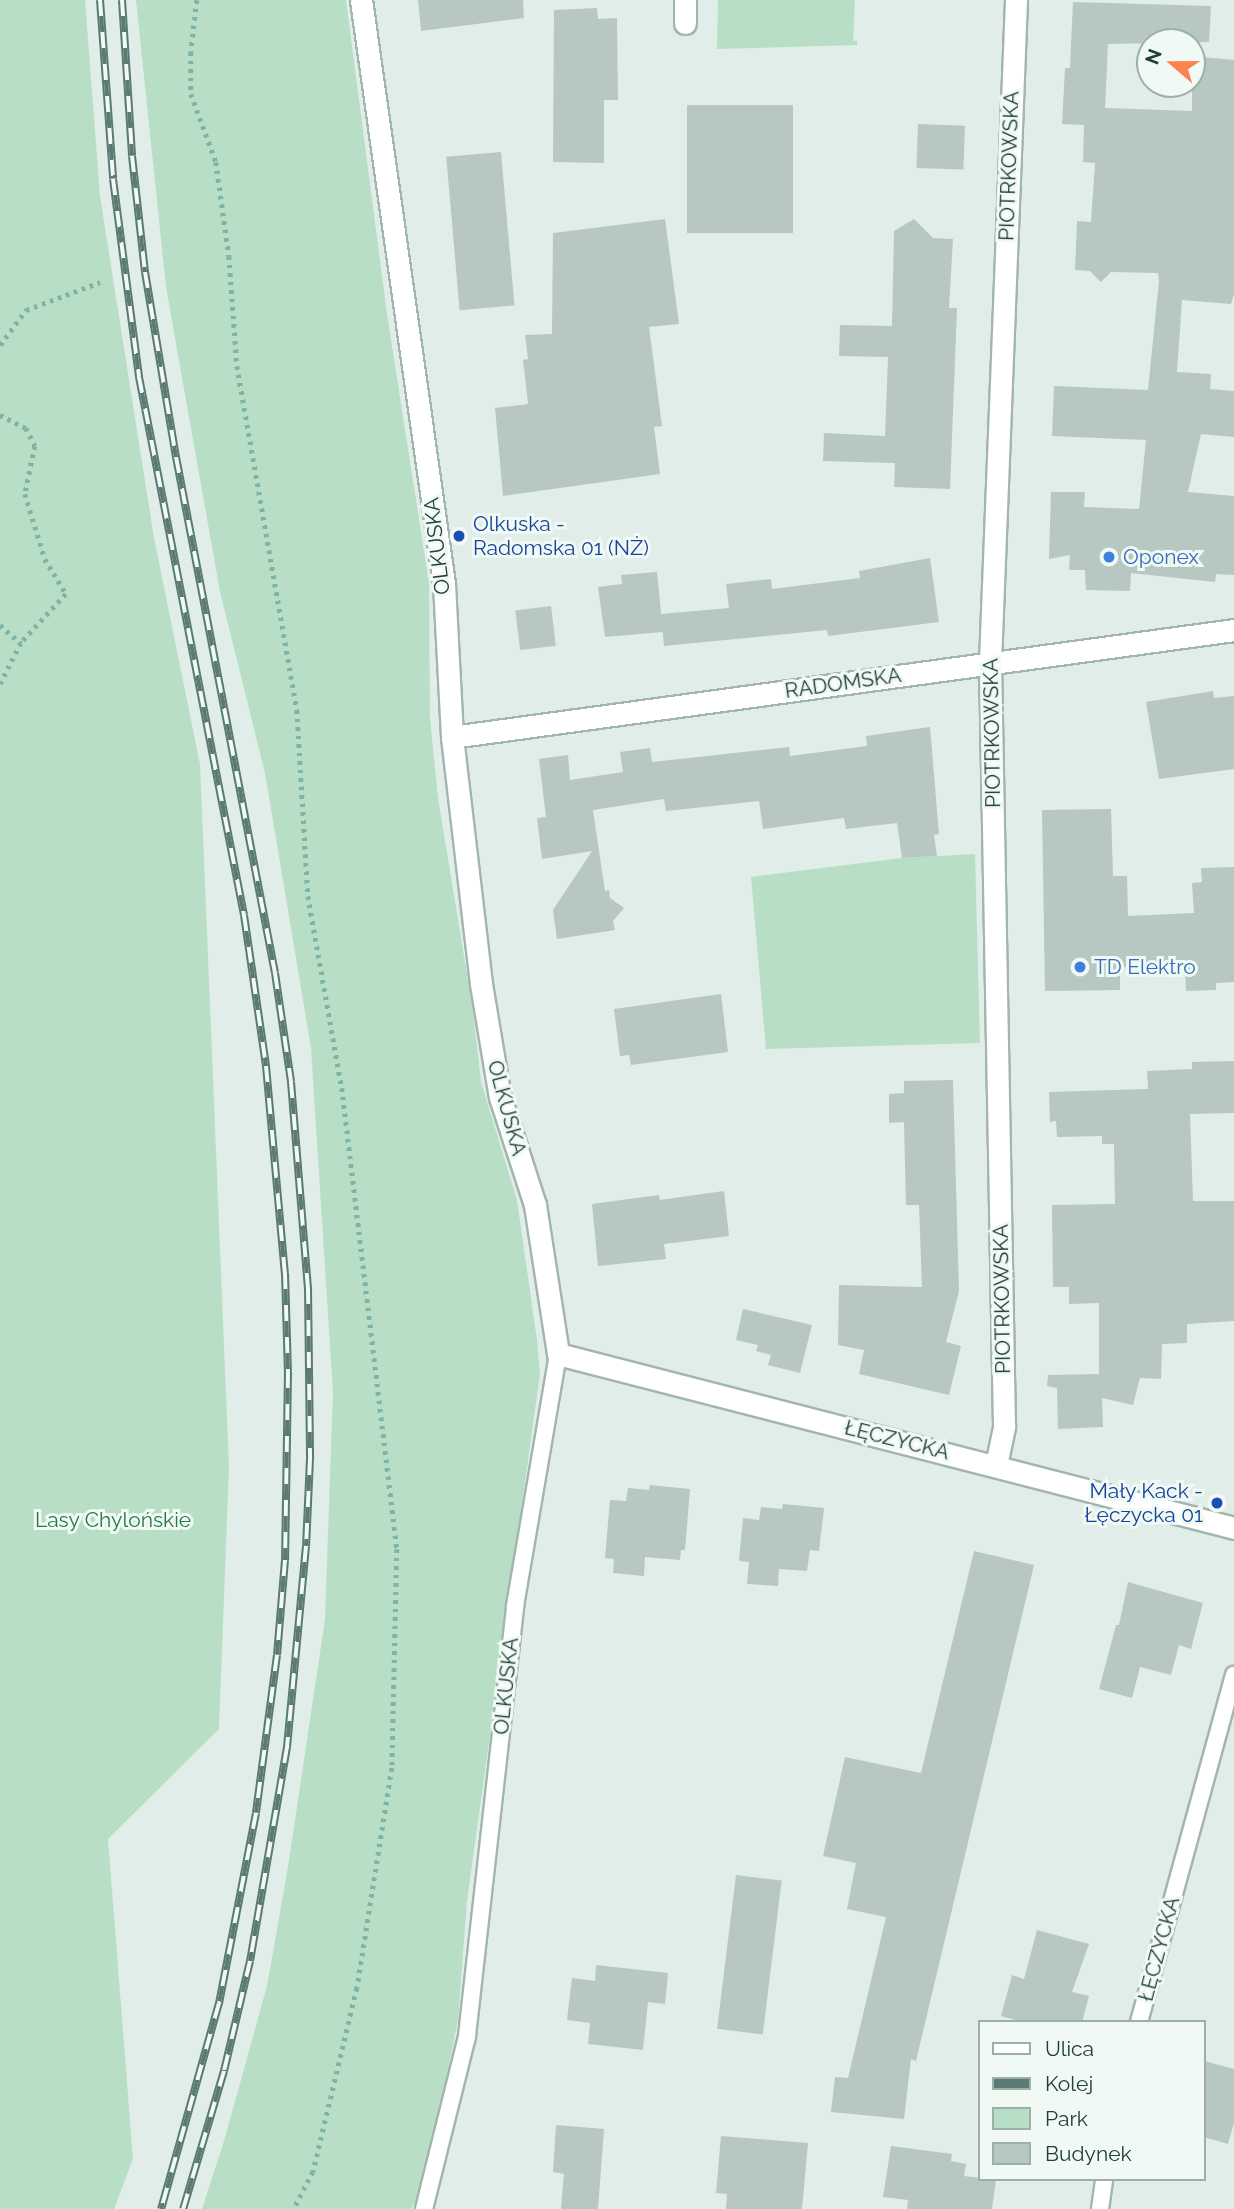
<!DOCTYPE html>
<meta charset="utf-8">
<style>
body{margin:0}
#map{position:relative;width:1234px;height:2209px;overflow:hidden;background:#e1ede8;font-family:Raleway,sans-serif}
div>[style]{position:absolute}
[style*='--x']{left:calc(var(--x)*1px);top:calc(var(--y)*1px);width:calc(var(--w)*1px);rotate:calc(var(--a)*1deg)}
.green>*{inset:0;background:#b8dfc5}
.building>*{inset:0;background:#b6c8c1;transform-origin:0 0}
.path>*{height:4.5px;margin-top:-2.25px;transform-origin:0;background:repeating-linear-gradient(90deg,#7fb3a5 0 3.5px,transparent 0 8.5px)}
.roads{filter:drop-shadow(2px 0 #a3b5b0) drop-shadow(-2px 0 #a3b5b0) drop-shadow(0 2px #a3b5b0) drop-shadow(0 -2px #a3b5b0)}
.service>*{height:16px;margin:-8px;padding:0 8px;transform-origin:8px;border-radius:8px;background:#fff}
.minor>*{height:21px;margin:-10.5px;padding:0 10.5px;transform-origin:10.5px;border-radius:10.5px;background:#fff}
.rail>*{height:8px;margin-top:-4px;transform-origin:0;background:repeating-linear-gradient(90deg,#f1f9f5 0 16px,#5a7a73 0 32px);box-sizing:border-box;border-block:2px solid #5a7a73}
.dots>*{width:19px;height:19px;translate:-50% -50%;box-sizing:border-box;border:4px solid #f1f9f5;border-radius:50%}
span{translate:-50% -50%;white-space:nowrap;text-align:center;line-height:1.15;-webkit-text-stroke:6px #f1f9f5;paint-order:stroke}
.street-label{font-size:21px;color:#203f38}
.transit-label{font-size:21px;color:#164399}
.left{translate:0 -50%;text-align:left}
.right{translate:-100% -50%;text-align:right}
.shop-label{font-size:21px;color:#366cbe}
.park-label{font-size:21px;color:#27794b}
.legend{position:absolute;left:978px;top:2020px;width:228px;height:161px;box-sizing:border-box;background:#f1f9f5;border:2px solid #9dafa9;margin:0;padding:9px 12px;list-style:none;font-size:21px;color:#203f38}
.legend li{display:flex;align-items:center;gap:14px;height:35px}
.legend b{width:35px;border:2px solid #9dafa9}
.north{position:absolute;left:1136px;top:28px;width:70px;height:70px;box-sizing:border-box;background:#f1f9f5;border:2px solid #9dafa9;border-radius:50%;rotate:290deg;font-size:19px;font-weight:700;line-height:28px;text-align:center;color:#203f38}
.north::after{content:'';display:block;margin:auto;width:24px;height:32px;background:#fc834f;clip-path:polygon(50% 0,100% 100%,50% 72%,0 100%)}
</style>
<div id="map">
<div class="green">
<i style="clip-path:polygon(0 0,85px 0,100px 196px,154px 538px,200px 764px,229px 1466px,219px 1729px,108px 1839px,133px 2159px,114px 2209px,0 2209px)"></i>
<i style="clip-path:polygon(136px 0,346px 0,387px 314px,429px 583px,430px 719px,438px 798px,473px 1011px,481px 1082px,517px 1200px,537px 1340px,540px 1374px,467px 1901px,458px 2020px,425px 2183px,411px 2209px,202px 2209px,224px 2141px,267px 1986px,288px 1867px,325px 1619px,333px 1393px,311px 1048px,265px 773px,220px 592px,166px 287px)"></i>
<i style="clip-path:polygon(718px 0,855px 0,853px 41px,857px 41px,857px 45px,717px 49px)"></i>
<i style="clip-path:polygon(975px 854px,980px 1043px,766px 1049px,751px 877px,902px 858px)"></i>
</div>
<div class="building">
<i style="clip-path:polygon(418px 0,523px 0,524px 18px,421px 31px)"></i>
<i style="clip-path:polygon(1073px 2px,1211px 6px,1209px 42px,1108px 44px,1105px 108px,1192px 111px,1192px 56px,1234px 60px,1234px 294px,1231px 304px,1182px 300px,1177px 372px,1211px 374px,1210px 389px,1234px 391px,1234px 437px,1201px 434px,1188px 492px,1234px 496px,1234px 575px,1216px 574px,1215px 582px,1131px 573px,1130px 591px,1086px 590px,1085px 570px,1069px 570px,1070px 555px,1049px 559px,1051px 492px,1085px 492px,1084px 507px,1139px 509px,1146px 440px,1052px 436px,1054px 386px,1148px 390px,1159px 281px,1158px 273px,1111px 272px,1101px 282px,1090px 271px,1075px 270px,1077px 221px,1091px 222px,1095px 163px,1083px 162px,1084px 125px,1062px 124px,1065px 68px,1070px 68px)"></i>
<i style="clip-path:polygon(597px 8px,598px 19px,617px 18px,618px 100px,604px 100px,604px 163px,553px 162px,554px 10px)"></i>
<i style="left:687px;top:105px;width:106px;height:128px"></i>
<i style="left:918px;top:124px;width:47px;height:44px;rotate:2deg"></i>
<i style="left:501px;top:152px;width:154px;height:55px;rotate:85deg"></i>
<i style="clip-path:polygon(665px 219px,679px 324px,649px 327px,662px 426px,654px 427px,660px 474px,503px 496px,495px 408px,528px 404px,523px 360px,528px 359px,525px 335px,552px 334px,553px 233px)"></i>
<i style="clip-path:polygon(914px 219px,933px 238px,953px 239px,949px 308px,957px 308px,950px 489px,894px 487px,895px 463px,823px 461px,824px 433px,885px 436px,888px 357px,839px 356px,840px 325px,892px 326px,894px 231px)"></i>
<i style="clip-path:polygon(930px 558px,939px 622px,828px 636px,827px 630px,664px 646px,661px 614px,729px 608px,726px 584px,771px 579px,772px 589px,860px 578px,859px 571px)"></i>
<i style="clip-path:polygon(657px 572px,663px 632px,605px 637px,598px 587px,622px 584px,621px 575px)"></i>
<i style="left:551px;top:606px;width:40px;height:36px;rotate:83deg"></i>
<i style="clip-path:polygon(1213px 691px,1214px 698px,1234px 696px,1234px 769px,1159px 779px,1146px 702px)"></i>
<i style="clip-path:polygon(930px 727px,939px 834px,934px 835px,937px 856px,902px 858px,897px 823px,846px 829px,844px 818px,763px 829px,759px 801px,666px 811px,664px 799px,593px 810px,605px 891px,609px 890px,610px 898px,624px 908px,613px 921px,615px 930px,557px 939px,553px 910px,592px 851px,542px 859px,537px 818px,546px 817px,539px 759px,568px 755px,570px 780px,623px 772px,620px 752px,650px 748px,652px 762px,789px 747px,790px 756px,867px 746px,866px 736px)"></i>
<i style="clip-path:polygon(1111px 809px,1113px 876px,1127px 876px,1128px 916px,1194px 913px,1192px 883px,1202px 882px,1201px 868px,1234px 867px,1234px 982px,1216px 983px,1216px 990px,1186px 991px,1185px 967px,1120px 967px,1120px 990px,1045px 991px,1042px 810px)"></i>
<i style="clip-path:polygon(721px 994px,728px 1052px,631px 1065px,629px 1055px,620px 1056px,614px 1009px)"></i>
<i style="clip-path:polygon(1234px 1061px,1234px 1113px,1190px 1114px,1193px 1201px,1234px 1201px,1234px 1321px,1187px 1324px,1187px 1343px,1162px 1344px,1161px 1379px,1140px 1378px,1133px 1405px,1102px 1398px,1103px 1427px,1058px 1429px,1057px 1388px,1047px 1386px,1048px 1375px,1099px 1374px,1099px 1303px,1069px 1304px,1069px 1287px,1053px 1287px,1052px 1205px,1115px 1204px,1114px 1144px,1102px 1144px,1102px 1136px,1057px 1137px,1056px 1121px,1050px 1122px,1049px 1092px,1148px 1089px,1147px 1071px,1192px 1069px,1192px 1062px)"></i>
<i style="clip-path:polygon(953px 1080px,959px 1291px,946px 1342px,961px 1346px,949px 1395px,859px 1374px,864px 1350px,838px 1345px,839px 1285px,922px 1287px,919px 1205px,906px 1205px,904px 1122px,889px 1123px,889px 1094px,904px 1093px,904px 1081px)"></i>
<i style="clip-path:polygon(724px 1191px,729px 1236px,664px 1244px,666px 1259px,598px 1266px,592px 1204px,659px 1195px,660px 1200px)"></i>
<i style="clip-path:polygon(743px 1309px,812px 1325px,800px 1373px,768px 1365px,771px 1355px,756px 1351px,758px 1345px,736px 1340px)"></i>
<i style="clip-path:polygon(650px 1485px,690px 1489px,685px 1550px,681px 1550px,680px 1560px,645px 1557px,644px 1576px,613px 1573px,614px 1559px,605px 1558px,610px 1500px,626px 1501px,628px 1488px,649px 1490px)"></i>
<i style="clip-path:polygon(783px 1504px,824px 1508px,819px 1551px,810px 1550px,807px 1571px,779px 1569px,778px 1586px,747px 1584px,749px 1562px,739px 1561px,743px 1518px,759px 1520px,761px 1507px,782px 1509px)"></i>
<i style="clip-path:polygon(974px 1551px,1034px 1565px,916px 2061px,911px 2059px,904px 2119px,831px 2112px,835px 2077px,848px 2078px,886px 1917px,847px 1909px,856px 1863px,823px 1856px,845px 1757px,921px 1773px)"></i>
<i style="clip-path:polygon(1128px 1582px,1203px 1603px,1191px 1649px,1179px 1645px,1171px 1675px,1140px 1667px,1132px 1698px,1099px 1689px,1116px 1625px,1119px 1625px)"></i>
<i style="left:736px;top:1875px;width:46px;height:155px;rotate:7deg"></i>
<i style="clip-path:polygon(1037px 1930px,1089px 1944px,1072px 1992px,1089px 1996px,1082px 2022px,1022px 2022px,1001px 2016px,1012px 1975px,1024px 1979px)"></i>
<i style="clip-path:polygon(596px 1965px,668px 1973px,665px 2004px,648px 2002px,643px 2050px,588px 2044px,590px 2023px,567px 2020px,572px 1978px,595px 1981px)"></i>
<i style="clip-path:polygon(1204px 2061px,1234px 2069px,1234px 2123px,1228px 2144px,1204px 2137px)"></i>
<i style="clip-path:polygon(556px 2125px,604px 2129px,598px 2209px,561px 2209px,564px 2174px,553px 2172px)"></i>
<i style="clip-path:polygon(721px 2136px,808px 2143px,802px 2209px,726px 2209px,727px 2194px,716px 2193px)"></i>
<i style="clip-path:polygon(891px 2146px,952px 2154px,951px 2161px,966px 2164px,964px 2176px,996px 2180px,992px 2209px,907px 2209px,908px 2200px,883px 2197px)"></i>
</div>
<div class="path">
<i style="--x:197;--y:0;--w:52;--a:96.6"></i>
<i style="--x:191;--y:52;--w:42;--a:90"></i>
<i style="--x:191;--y:94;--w:72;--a:69.8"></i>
<i style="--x:216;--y:162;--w:95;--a:82.1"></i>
<i style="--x:229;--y:256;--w:110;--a:85.8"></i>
<i style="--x:237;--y:366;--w:349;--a:80.1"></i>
<i style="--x:297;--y:710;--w:186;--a:86.6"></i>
<i style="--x:308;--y:896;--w:195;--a:80"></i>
<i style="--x:342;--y:1088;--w:464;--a:83.2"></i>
<i style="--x:397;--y:1549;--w:219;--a:91.3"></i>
<i style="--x:392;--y:1768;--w:223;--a:99"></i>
<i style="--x:357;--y:1988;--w:189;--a:103.4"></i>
<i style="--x:313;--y:2172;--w:42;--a:117.2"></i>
<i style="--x:0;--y:345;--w:44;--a:-53.4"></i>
<i style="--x:26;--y:310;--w:79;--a:-20.7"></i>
<i style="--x:0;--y:415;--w:29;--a:27"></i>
<i style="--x:26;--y:428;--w:20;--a:63"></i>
<i style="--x:35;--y:446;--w:49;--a:101.8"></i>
<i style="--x:25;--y:494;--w:68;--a:72.9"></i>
<i style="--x:45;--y:559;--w:41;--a:59"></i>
<i style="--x:66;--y:594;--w:67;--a:132.6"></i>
<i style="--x:21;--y:643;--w:47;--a:116.6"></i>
<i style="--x:0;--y:625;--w:28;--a:41"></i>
</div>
<div class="roads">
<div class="service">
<i style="--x:1139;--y:2022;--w:360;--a:-74.7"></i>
<i style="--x:424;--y:2209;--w:178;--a:-76"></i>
<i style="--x:467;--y:2036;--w:433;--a:-83.6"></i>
<i style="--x:515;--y:1606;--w:256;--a:-80.3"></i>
<i style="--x:1100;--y:2209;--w:30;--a:-82"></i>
</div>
<div class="minor">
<i style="--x:361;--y:0;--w:590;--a:81.91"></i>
<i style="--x:444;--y:584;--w:153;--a:87"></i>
<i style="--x:452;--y:737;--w:249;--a:83.3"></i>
<i style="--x:481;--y:984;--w:115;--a:80.5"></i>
<i style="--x:500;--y:1097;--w:114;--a:72"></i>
<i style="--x:535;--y:1205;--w:151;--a:81.2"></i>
<i style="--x:558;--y:1354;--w:698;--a:14.43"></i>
<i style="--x:685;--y:23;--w:23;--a:-90"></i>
<i style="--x:452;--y:737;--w:789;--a:-7.79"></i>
<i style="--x:996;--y:1465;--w:40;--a:-78"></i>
<i style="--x:1004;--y:1426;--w:764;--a:-91.05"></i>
<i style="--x:990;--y:662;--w:663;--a:-87.75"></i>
</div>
</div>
<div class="rail">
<i style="--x:100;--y:0;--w:179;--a:85.8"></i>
<i style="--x:113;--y:179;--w:200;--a:82.5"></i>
<i style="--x:139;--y:377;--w:548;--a:78.96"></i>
<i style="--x:244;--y:915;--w:153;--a:81.7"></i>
<i style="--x:266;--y:1066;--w:208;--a:84.8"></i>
<i style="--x:285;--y:1273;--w:99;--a:88.3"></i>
<i style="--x:288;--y:1372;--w:188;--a:90.9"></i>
<i style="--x:285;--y:1560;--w:95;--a:94.8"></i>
<i style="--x:277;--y:1655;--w:159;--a:97.6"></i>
<i style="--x:256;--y:1813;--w:194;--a:101"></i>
<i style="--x:219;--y:2003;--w:214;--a:105.7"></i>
<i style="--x:122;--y:0;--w:156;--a:86.3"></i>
<i style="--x:132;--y:156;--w:117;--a:83.6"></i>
<i style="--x:145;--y:272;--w:188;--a:80.5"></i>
<i style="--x:176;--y:457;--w:525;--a:79.14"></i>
<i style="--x:275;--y:973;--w:110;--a:81.6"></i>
<i style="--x:291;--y:1082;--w:207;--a:85.3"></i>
<i style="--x:308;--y:1288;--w:171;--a:89.3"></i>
<i style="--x:310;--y:1459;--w:87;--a:92.6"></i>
<i style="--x:306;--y:1546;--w:202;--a:95.4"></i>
<i style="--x:287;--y:1747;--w:217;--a:99.8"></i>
<i style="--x:250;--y:1961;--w:113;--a:103.3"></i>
<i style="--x:224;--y:2071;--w:144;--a:106.5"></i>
</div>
<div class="dots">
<i style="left:459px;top:536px;background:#1a4fb4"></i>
<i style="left:1109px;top:557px;background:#3f7fe0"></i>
<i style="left:1080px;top:967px;background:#3f7fe0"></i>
<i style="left:1217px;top:1503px;background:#1a4fb4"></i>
</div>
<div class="street-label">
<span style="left:1009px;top:166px;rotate:-88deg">PIOTRKOWSKA</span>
<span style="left:437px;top:546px;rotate:-97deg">OLKUSKA</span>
<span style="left:843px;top:683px;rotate:-8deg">RADOMSKA</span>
<span style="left:992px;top:733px;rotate:-91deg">PIOTRKOWSKA</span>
<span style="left:507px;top:1108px;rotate:75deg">OLKUSKA</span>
<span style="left:1002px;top:1299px;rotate:-91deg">PIOTRKOWSKA</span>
<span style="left:897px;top:1440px;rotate:14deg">ŁĘCZYCKA</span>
<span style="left:506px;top:1686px;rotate:-84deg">OLKUSKA</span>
<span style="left:1159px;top:1949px;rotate:-75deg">ŁĘCZYCKA</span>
</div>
<div class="transit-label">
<span class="left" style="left:473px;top:536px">Olkuska -<br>Radomska 01 (NŻ)</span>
<span class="right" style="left:1203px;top:1503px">Mały Kack -<br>Łęczycka 01</span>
</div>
<div class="shop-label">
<span class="left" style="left:1123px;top:557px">Oponex</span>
<span class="left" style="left:1094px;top:967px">TD Elektro</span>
</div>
<div class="park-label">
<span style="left:113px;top:1520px">Lasy Chylońskie</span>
</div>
<ul class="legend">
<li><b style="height:9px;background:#fff"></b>Ulica</li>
<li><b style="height:9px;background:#5a7a73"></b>Kolej</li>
<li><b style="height:19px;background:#b8dfc5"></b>Park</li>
<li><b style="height:19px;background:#b6c8c1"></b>Budynek</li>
</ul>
<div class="north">N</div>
</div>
